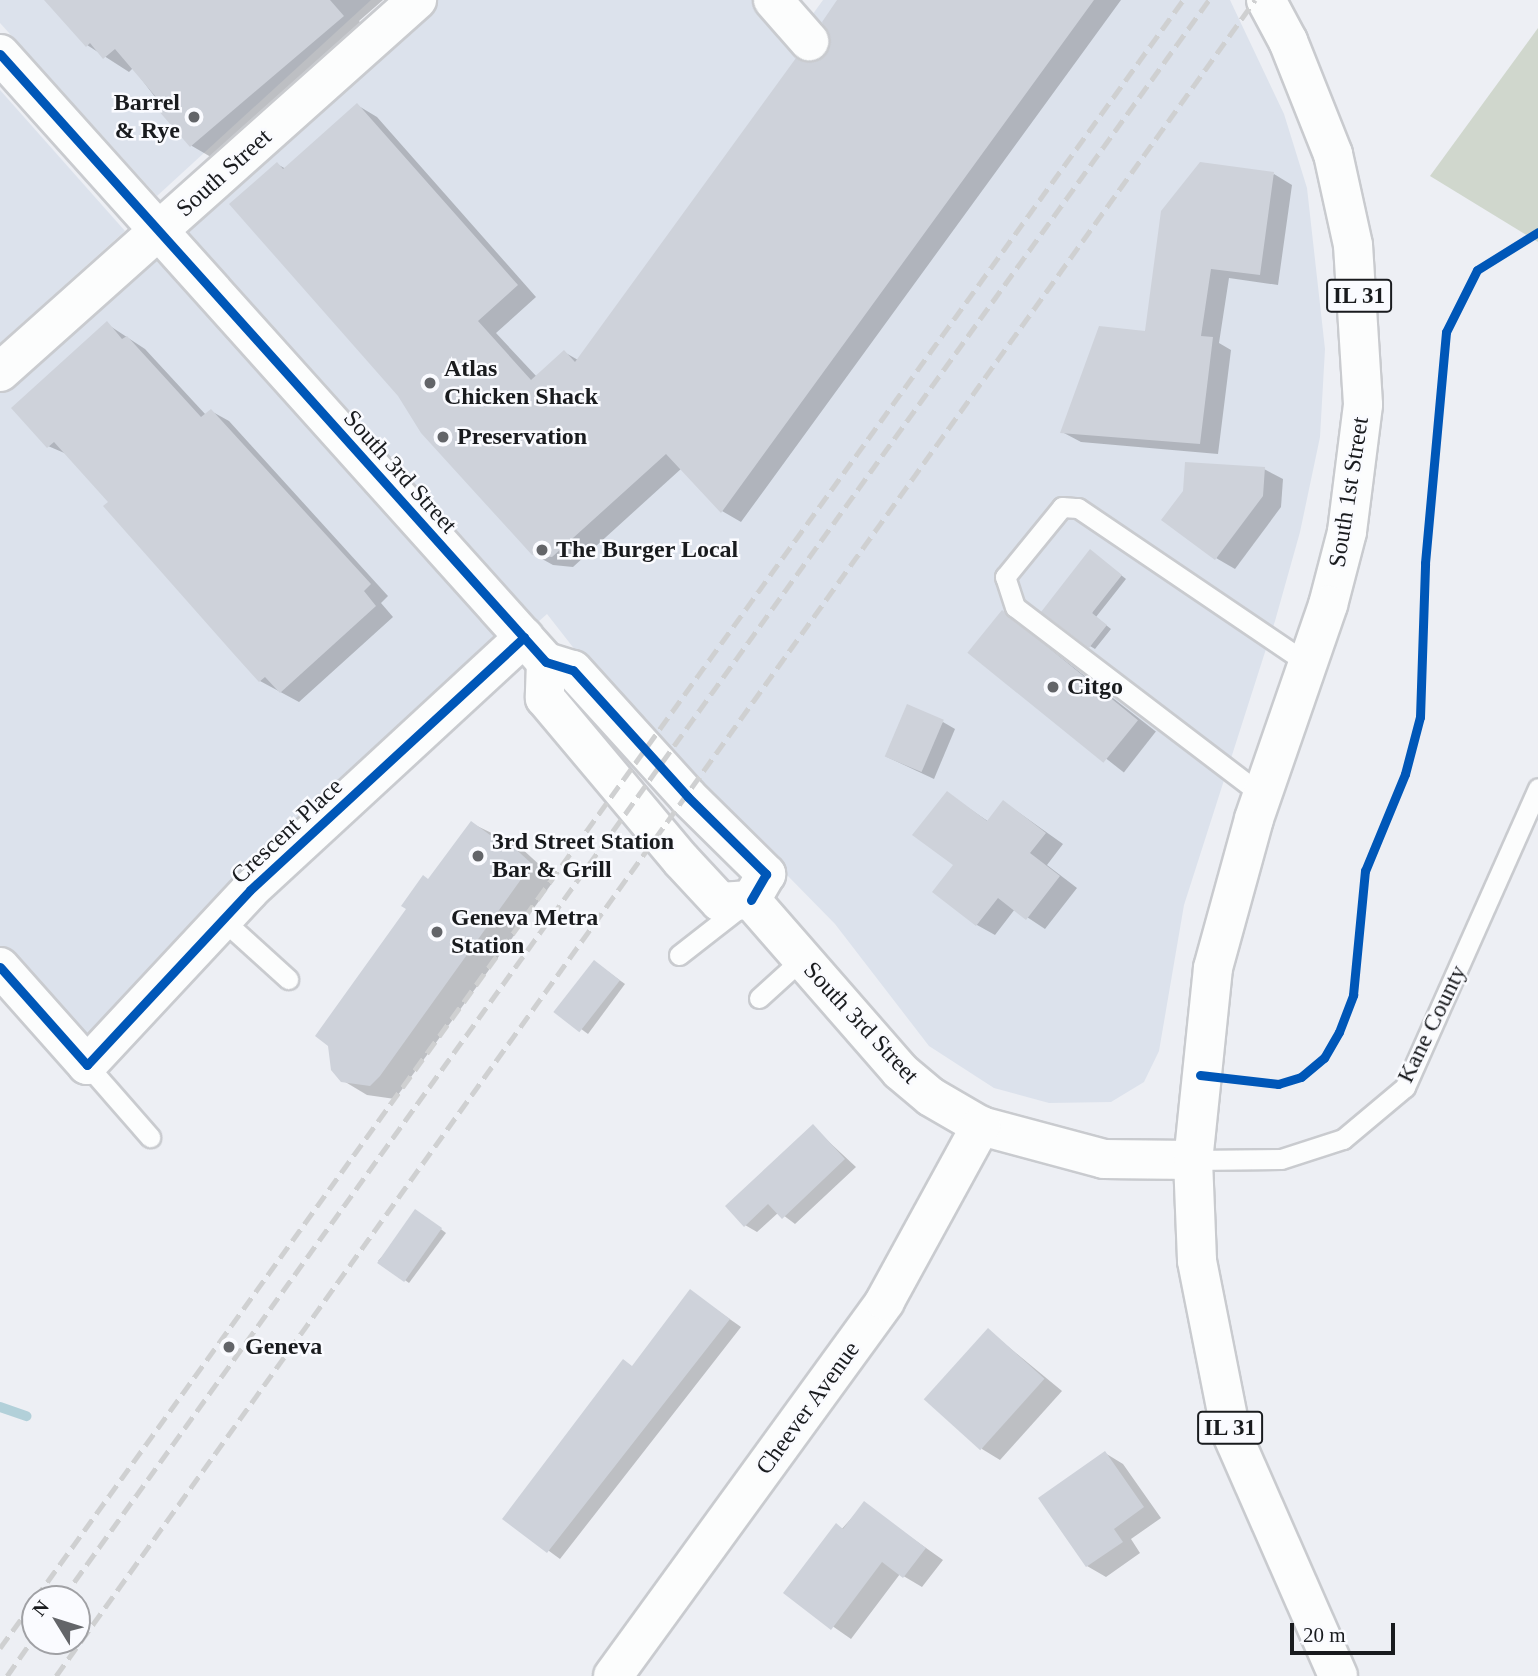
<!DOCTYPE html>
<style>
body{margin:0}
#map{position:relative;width:1538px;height:1676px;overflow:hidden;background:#edeff4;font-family:"Times New Roman",serif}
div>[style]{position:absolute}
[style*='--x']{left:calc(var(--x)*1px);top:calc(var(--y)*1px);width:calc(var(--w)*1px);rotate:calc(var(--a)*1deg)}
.built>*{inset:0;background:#dce2ec}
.green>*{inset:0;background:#d0d7cd}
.shadow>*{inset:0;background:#0003;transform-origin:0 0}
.stream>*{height:10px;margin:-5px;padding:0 5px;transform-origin:5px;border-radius:5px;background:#b2d0d9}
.building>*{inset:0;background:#ced2da;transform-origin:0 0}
.roads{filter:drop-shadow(2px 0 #c9cbcf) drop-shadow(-2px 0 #c9cbcf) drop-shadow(0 2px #c9cbcf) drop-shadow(0 -2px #c9cbcf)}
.lane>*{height:19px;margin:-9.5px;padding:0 9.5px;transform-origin:9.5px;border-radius:9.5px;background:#fcfdfd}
.street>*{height:38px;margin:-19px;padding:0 19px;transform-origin:19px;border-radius:19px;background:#fcfdfd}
.primary>*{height:38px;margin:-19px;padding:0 19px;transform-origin:19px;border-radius:19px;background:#fcfdfd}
.rail>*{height:5px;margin-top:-2.5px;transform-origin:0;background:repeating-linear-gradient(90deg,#cfd0d1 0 14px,transparent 0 21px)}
.cycleway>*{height:9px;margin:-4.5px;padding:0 4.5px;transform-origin:4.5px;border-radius:4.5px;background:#0057b8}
.dots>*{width:19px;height:19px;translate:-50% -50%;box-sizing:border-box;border:4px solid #fafbff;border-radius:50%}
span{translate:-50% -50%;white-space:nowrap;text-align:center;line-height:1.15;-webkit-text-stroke:5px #fafbff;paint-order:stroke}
.shield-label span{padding:2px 5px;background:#fafbff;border:2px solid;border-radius:5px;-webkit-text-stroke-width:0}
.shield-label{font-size:23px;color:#191b1e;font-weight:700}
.poi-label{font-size:24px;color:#191b1e;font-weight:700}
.right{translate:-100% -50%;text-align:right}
.left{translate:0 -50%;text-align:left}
.street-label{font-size:24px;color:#191b1e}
.north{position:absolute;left:21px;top:1585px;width:70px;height:70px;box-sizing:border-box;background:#fafbff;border:2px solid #a0a1a5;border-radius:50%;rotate:308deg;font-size:19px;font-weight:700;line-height:28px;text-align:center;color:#191b1e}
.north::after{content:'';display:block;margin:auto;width:24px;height:32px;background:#636569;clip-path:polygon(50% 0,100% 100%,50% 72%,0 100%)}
.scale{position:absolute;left:1290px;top:1623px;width:105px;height:32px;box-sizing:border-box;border:4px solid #191b1e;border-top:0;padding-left:9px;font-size:21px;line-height:24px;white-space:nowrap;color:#191b1e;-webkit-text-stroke:5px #fafbff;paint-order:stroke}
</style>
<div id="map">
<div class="built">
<i style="clip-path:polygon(0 0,371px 0,157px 196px,0 23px)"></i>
<i style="clip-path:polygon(427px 0,764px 0,797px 36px,823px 0,1230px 0,1284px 114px,1307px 188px,1325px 349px,1320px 437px,1300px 532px,1275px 621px,1184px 905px,1159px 1051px,1144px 1082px,1111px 1102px,1049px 1103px,994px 1088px,929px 1046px,835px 924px,690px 776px,646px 718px,608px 692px,547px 614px,220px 905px,85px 1051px,0 954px,0 385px)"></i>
<i style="clip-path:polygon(0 90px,125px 231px,0 343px)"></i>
</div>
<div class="green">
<i style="clip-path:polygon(1538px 28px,1538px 242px,1430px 176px)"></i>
</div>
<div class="shadow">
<i style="clip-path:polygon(47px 0,383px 0,359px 21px,367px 30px,216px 160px,192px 146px,133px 68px,129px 72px,87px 45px)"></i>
<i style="clip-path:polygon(839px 0,1121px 0,741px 522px,722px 511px,682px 468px,573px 567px,553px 565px,533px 554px,277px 164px,286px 169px,357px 105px,377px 117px,536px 297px,496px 333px,537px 377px,564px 352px,578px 360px,813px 64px,825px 58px)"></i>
<i style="clip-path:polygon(1274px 174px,1292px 185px,1278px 285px,1229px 278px,1219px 343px,1231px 350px,1218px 454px,1081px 442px,1062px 432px)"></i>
<i style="clip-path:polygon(107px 324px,145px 349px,206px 415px,211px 411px,229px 421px,388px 596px,381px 603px,393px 617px,299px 702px,260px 681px,69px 455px,48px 446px)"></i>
<i style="clip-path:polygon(1264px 469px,1283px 479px,1281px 507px,1235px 569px,1216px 558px)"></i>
<i style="clip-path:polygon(1096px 555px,1126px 579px,1096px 617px,1111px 629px,1095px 649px,1090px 646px)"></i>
<i style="left:1003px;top:612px;width:194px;height:52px;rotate:38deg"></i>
<i style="clip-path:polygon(943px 722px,955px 729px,934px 779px,887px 757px)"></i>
<i style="clip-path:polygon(947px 793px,989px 822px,1004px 802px,1063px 844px,1047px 865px,1077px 888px,1045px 929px,1015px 909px,995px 935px,977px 925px,955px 865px)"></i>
<i style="clip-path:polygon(471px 823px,520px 847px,555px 879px,395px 1099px,367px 1095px,342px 1080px,429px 881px)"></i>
<i style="clip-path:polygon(600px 966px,625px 984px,588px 1034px,558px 1012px)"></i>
<i style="clip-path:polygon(813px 1127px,856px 1167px,795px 1224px,779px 1212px,757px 1232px,745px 1225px)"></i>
<i style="clip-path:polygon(421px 1214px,446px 1233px,409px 1283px,378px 1261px)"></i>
<i style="clip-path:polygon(690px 1291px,741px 1327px,560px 1559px,504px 1518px,633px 1367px)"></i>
<i style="clip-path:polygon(988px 1330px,1062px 1391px,1000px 1460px,982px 1449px)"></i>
<i style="clip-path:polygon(1105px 1453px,1123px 1464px,1161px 1518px,1131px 1539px,1140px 1553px,1106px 1577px,1087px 1566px,1040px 1498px)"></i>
<i style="clip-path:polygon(864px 1504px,943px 1560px,922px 1587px,900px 1574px,851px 1639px,785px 1593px)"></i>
</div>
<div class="stream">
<i style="--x:0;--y:1407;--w:28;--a:19"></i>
</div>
<div class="building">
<i style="clip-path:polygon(44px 0,330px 0,344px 16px,190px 147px,151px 102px,156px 97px,115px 49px,103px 59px,90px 43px,86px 47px)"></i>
<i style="clip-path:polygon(837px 0,1094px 0,721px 513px,666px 454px,552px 557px,532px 555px,421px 433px,398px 396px,229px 204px,277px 162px,283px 169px,357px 103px,518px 285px,478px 321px,531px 380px,564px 350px,575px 362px,796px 58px,813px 62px,824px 57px,830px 37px,822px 22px)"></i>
<i style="clip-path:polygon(1200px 162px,1274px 172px,1260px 275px,1211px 269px,1201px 336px,1213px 337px,1200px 444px,1060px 433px,1099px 326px,1145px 331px,1161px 211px)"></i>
<i style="clip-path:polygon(107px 321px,122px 339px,127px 336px,201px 417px,211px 409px,371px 584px,364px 591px,376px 606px,280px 693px,265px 677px,259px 682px,232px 652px,103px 506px,108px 502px,54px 442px,47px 448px,11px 408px)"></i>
<i style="clip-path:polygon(1185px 462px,1265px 467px,1263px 496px,1215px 560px,1161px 520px,1183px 491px)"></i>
<i style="clip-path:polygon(1090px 549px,1122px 575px,1092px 613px,1107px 625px,1089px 648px,1041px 612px)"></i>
<i style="left:1002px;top:610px;width:175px;height:55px;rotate:39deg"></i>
<i style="left:907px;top:704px;width:40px;height:57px;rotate:23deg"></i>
<i style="clip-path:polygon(947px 791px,987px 821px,1003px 800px,1046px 833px,1030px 853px,1060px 876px,1026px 920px,998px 898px,976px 926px,932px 892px,953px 865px,912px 835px)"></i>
<i style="clip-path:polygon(471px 821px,490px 835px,496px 831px,532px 864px,380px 1076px,370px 1086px,341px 1082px,331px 1070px,328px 1046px,315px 1036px,406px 909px,401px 906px,423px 875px,428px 879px)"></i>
<i style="left:594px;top:960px;width:33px;height:66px;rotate:38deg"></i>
<i style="clip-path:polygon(813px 1124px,845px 1159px,782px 1219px,768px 1204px,744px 1227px,725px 1206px)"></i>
<i style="left:415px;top:1209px;width:33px;height:66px;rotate:35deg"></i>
<i style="clip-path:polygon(690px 1289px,730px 1319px,547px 1553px,502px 1519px,623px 1359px,632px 1366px)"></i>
<i style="left:988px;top:1328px;width:76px;height:96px;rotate:42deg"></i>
<i style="clip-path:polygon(1105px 1451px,1144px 1507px,1114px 1529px,1123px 1542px,1086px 1567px,1038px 1498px)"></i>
<i style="clip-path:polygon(864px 1501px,926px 1548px,903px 1578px,882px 1562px,831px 1630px,783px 1593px,836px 1523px,843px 1529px)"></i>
</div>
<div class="roads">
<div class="lane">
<i style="--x:1262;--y:795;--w:310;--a:-142.7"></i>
<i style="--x:1015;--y:607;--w:32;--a:-108"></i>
<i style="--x:1005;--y:577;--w:90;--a:-50.8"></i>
<i style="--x:1062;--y:507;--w:16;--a:4"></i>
<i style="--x:1078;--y:508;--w:278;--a:34.1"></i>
<i style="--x:223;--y:920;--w:88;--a:42.2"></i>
<i style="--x:679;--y:955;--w:80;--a:-37.9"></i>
<i style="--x:759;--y:998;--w:58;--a:-42.2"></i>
<i style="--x:87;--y:1065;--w:96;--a:48.8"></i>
<i style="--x:1193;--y:1160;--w:88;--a:-0.7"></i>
<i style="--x:1281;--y:1159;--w:65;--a:-17.9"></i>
<i style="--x:1343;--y:1139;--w:81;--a:-40"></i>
<i style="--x:1405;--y:1087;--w:327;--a:-66"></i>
</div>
<div class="street">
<i style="--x:773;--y:0;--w:55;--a:48.7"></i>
<i style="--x:0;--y:54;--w:817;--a:48.08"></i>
<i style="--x:546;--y:662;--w:28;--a:17"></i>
<i style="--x:573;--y:670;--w:171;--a:47.8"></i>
<i style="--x:688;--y:797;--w:110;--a:44.6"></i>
<i style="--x:766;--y:874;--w:30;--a:120"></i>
<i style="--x:0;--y:372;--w:559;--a:-41.74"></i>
<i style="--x:546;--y:662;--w:36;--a:92"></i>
<i style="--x:545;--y:698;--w:212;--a:50"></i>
<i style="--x:681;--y:860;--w:57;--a:47.1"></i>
<i style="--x:720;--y:902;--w:31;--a:-4"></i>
<i style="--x:751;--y:900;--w:227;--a:48.9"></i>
<i style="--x:900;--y:1071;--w:40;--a:40"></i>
<i style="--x:931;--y:1097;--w:58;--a:30.1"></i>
<i style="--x:981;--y:1126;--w:127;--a:15"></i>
<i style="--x:1104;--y:1159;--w:89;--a:0.6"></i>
<i style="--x:0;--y:967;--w:131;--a:48.4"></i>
<i style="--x:87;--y:1065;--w:239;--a:-47"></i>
<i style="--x:250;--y:890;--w:373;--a:-42.7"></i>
<i style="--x:613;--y:1676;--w:463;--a:-54"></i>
<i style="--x:885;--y:1301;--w:200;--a:-61.3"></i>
</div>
<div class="primary">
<i style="--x:1266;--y:0;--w:47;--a:61.8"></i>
<i style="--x:1288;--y:41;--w:122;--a:68.3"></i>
<i style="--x:1333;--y:154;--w:93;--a:77.6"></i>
<i style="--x:1353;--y:245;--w:160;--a:86.4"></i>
<i style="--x:1363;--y:405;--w:128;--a:97.2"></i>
<i style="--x:1347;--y:532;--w:75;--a:104.6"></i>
<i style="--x:1328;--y:605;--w:226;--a:109.1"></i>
<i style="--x:1254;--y:819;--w:155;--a:105.4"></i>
<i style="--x:1213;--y:968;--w:193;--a:95.9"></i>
<i style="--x:1193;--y:1160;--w:101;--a:87.7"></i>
<i style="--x:1197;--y:1261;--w:174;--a:78.8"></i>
<i style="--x:1231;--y:1432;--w:266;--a:66.3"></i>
</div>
</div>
<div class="rail">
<i style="--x:35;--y:1599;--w:1968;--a:-54.32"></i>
<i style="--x:62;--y:1599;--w:1968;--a:-54.35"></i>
<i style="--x:0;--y:1648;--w:59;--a:-53.9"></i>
<i style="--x:7;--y:1676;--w:49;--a:-55"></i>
<i style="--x:56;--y:1676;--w:2061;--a:-54.42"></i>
</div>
<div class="cycleway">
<i style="--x:0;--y:54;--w:817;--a:48.08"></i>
<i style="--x:546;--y:662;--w:28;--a:17"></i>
<i style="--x:573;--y:670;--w:171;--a:47.8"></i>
<i style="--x:688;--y:797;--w:110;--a:44.6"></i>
<i style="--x:766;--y:874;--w:30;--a:120"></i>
<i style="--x:0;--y:967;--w:131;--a:48.4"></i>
<i style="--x:87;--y:1065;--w:239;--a:-47"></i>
<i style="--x:250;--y:890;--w:373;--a:-42.7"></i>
<i style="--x:1200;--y:1075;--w:79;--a:6.6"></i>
<i style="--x:1278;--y:1084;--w:24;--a:-17"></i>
<i style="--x:1301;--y:1077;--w:30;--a:-40"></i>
<i style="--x:1324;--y:1058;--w:30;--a:-60"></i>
<i style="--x:1339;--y:1032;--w:40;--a:-69"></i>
<i style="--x:1353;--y:995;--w:125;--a:-84.5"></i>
<i style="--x:1365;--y:871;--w:105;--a:-67.6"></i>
<i style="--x:1405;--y:774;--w:59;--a:-75.3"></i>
<i style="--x:1420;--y:717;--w:154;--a:-88.1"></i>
<i style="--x:1425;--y:563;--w:232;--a:-84.8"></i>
<i style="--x:1446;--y:332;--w:69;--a:-63.4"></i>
<i style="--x:1477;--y:270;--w:72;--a:-31.9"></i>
</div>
<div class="dots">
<i style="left:194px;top:117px;background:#636569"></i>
<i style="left:430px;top:383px;background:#636569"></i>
<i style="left:443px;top:437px;background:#636569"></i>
<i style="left:542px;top:550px;background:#636569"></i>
<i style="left:1053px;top:687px;background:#636569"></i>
<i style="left:478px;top:856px;background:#636569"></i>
<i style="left:437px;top:932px;background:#636569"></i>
<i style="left:229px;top:1347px;background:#636569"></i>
</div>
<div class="shield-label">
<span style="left:1359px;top:296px">IL 31</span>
<span style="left:1230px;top:1428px">IL 31</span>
</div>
<div class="poi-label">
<span class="right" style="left:180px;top:117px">Barrel<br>&amp; Rye</span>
<span class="left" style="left:444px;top:383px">Atlas<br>Chicken Shack</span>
<span class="left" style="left:457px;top:437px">Preservation</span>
<span class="left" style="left:556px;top:550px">The Burger Local</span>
<span class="left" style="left:1067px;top:687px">Citgo</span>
<span class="left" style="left:492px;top:856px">3rd Street Station<br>Bar &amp; Grill</span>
<span class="left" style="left:451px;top:932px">Geneva Metra<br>Station</span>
<span class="left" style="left:245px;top:1347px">Geneva</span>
</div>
<div class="street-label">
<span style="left:224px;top:173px;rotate:-42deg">South Street</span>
<span style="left:400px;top:472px;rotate:48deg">South 3rd Street</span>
<span style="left:1349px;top:492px;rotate:-81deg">South 1st Street</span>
<span style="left:287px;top:831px;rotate:-43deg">Crescent Place</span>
<span style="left:861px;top:1023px;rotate:47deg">South 3rd Street</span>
<span style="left:1432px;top:1024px;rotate:-64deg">Kane County</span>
<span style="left:808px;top:1408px;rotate:-54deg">Cheever Avenue</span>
</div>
<div class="north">N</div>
<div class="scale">20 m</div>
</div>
